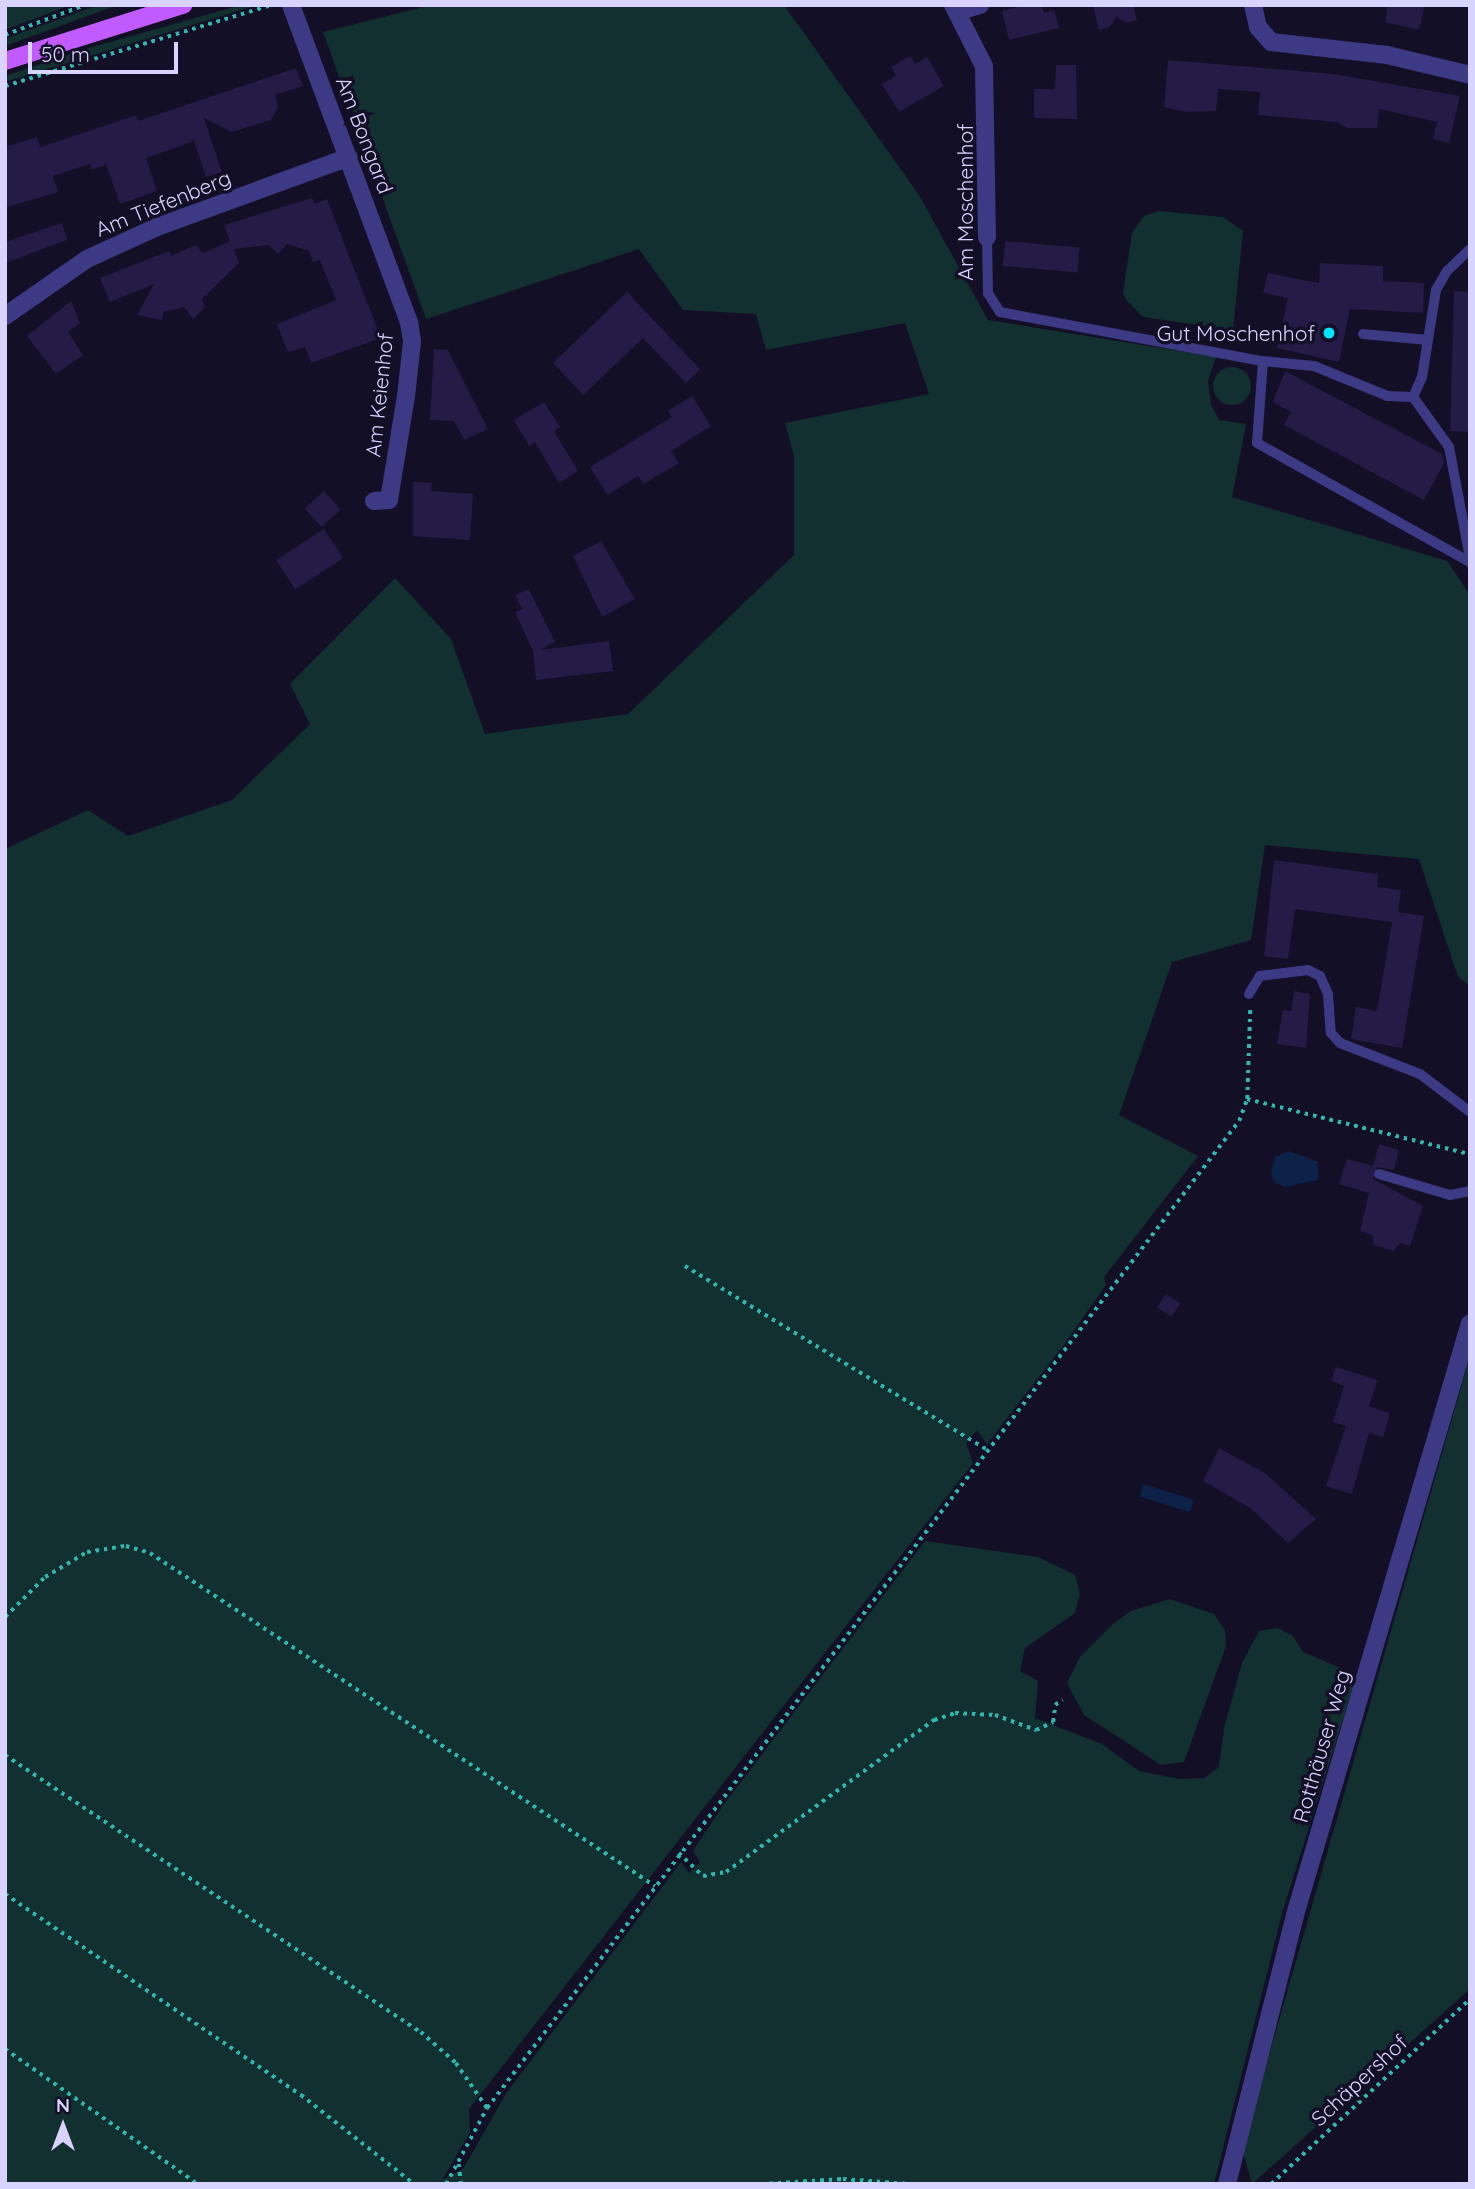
<!DOCTYPE html>
<meta charset="utf-8">
<style>
body{margin:0}
#map{position:relative;width:1475px;height:2189px;overflow:hidden;background:#130f26;font-family:Quicksand,sans-serif}
div>[style]{position:absolute}
[style*='--x']{left:calc(var(--x)*1px);top:calc(var(--y)*1px);width:calc(var(--w)*1px);rotate:calc(var(--a)*1deg)}
.green>*{inset:0;background:#12302f}
.round{border-radius:50%}
.water>*{inset:0;background:#0c2248;transform-origin:0 0}
.building>*{inset:0;background:#241b47;transform-origin:0 0}
.path>*{height:3.5px;margin-top:-1.75px;transform-origin:0;background:repeating-linear-gradient(90deg,#2fb8b0 0 3.5px,transparent 0 8.5px)}
.lane>*{height:10px;margin:-5px;padding:0 5px;transform-origin:5px;border-radius:5px;background:#3d3a85}
.street>*{height:18px;margin:-9px;padding:0 9px;transform-origin:9px;border-radius:9px;background:#3d3a85}
.primary>*{height:18px;margin:-9px;padding:0 9px;transform-origin:9px;border-radius:9px;background:#c25bff}
.dots>*{width:19px;height:19px;translate:-50% -50%;box-sizing:border-box;border:4px solid #130f26;border-radius:50%}
span{translate:-50% -50%;white-space:nowrap;text-align:center;line-height:1.15;-webkit-text-stroke:7px #130f26;paint-order:stroke}
.street-label{font-size:21px;color:#d9d4ff}
.poi-label{font-size:21px;color:#d9d4ff}
.right{translate:-100% -50%;text-align:right}
.frame{position:absolute;inset:0;border:7px solid #d9d4ff;pointer-events:none}
.north{position:absolute;left:28px;top:2091px;width:70px;height:70px;-webkit-text-stroke:5px #130f26;paint-order:stroke;rotate:0deg;font-size:19px;font-weight:700;line-height:28px;text-align:center;color:#d9d4ff}
.north::after{content:'';display:block;margin:auto;width:24px;height:32px;background:#d9d4ff;clip-path:polygon(50% 0,100% 100%,50% 72%,0 100%)}
.scale{position:absolute;left:28px;top:42px;width:150px;height:32px;box-sizing:border-box;border:4px solid #d9d4ff;border-top:0;padding-left:9px;font-size:21px;line-height:24px;white-space:nowrap;color:#d9d4ff;-webkit-text-stroke:5px #130f26;paint-order:stroke}
</style>
<div id="map">
<div class="green">
<i style="clip-path:polygon(5px 5px,71px 5px,5px 30px)"></i>
<i style="clip-path:polygon(98px 5px,118px 5px,5px 46px,5px 39px,18px 34px)"></i>
<i style="clip-path:polygon(241px 5px,258px 5px,5px 82px,5px 76px,82px 50px)"></i>
<i style="clip-path:polygon(431px 5px,784px 5px,919px 195px,988px 320px,1216px 357px,1208px 381px,1211px 404px,1219px 420px,1246px 424px,1232px 497px,1447px 561px,1470px 595px,1470px 986px,1458px 977px,1419px 859px,1265px 845px,1251px 940px,1172px 962px,1119px 1115px,1198px 1156px,1104px 1277px,1106px 1285px,1063px 1346px,987px 1444px,977px 1430px,966px 1443px,973px 1463px,469px 2109px,470px 2132px,443px 2179px,463px 2169px,507px 2092px,681px 1862px,689px 1873px,700px 1862px,693px 1851px,724px 1804px,925px 1541px,1038px 1557px,1075px 1575px,1080px 1594px,1075px 1613px,1025px 1648px,1020px 1671px,1038px 1681px,1035px 1718px,1102px 1744px,1139px 1771px,1179px 1779px,1204px 1778px,1219px 1767px,1224px 1728px,1242px 1663px,1259px 1631px,1278px 1628px,1293px 1636px,1303px 1652px,1357px 1675px,1283px 1910px,1214px 2184px,5px 2184px,5px 849px,88px 810px,128px 836px,232px 800px,310px 724px,290px 684px,395px 578px,451px 639px,485px 734px,628px 714px,794px 555px,794px 456px,785px 423px,929px 394px,905px 323px,766px 350px,756px 314px,683px 310px,639px 249px,426px 319px,323px 32px)"></i>
<i style="clip-path:polygon(1159px 211px,1223px 217px,1243px 231px,1233px 330px,1143px 317px,1127px 301px,1123px 293px,1132px 233px,1144px 216px)"></i>
<i class="round" style="left:1213px;top:367px;width:38px;height:38px"></i>
<i style="clip-path:polygon(1470px 1356px,1470px 1989px,1252px 2184px,1242px 2149px)"></i>
<i style="clip-path:polygon(1170px 1599px,1214px 1614px,1225px 1630px,1226px 1646px,1184px 1762px,1161px 1765px,1084px 1715px,1067px 1683px,1080px 1657px,1114px 1623px,1131px 1611px)"></i>
</div>
<div class="water">
<i style="clip-path:polygon(1289px 1151px,1318px 1162px,1318px 1180px,1285px 1187px,1274px 1182px,1271px 1171px,1275px 1157px)"></i>
<i style="left:1143px;top:1484px;width:53px;height:13px;rotate:17deg"></i>
</div>
<div class="building">
<i style="clip-path:polygon(1026px 5px,1042px 5px,1044px 13px,1054px 10px,1059px 28px,1009px 40px,1002px 11px)"></i>
<i style="clip-path:polygon(1093px 5px,1133px 5px,1137px 20px,1127px 23px,1116px 17px,1110px 27px,1099px 30px)"></i>
<i style="clip-path:polygon(1388px 5px,1425px 5px,1419px 30px,1385px 22px)"></i>
<i style="clip-path:polygon(910px 56px,915px 64px,927px 57px,944px 86px,899px 112px,882px 84px,896px 76px,891px 67px)"></i>
<i style="clip-path:polygon(1168px 60px,1334px 74px,1460px 96px,1449px 143px,1433px 139px,1437px 122px,1379px 109px,1377px 128px,1347px 128px,1337px 122px,1258px 115px,1260px 92px,1218px 89px,1216px 111px,1186px 112px,1164px 107px)"></i>
<i style="clip-path:polygon(1056px 65px,1076px 65px,1077px 119px,1034px 118px,1034px 89px,1055px 89px)"></i>
<i style="clip-path:polygon(296px 68px,303px 86px,275px 95px,278px 106px,271px 120px,232px 132px,204px 118px,222px 172px,206px 177px,194px 141px,146px 158px,157px 191px,120px 204px,106px 165px,91px 170px,90px 164px,53px 176px,58px 192px,5px 208px,5px 147px,37px 137px,40px 147px,136px 115px,138px 121px)"></i>
<i style="clip-path:polygon(312px 198px,315px 204px,327px 199px,381px 338px,311px 363px,305px 347px,288px 352px,277px 324px,336px 300px,320px 260px,313px 262px,309px 251px,287px 244px,278px 254px,268px 245px,234px 249px,239px 263px,202px 299px,205px 307px,193px 319px,184px 307px,164px 312px,162px 320px,137px 315px,154px 284px,110px 302px,100px 278px,169px 251px,171px 256px,196px 245px,203px 253px,230px 241px,224px 225px)"></i>
<i style="clip-path:polygon(62px 223px,67px 240px,5px 263px,5px 242px)"></i>
<i style="left:1005px;top:241px;width:75px;height:25px;rotate:5deg"></i>
<i style="clip-path:polygon(1320px 263px,1383px 266px,1383px 281px,1424px 283px,1423px 313px,1350px 309px,1339px 362px,1277px 348px,1288px 298px,1263px 293px,1268px 273px,1319px 283px)"></i>
<i style="clip-path:polygon(1454px 291px,1470px 292px,1470px 432px,1450px 431px)"></i>
<i style="clip-path:polygon(627px 292px,700px 369px,686px 383px,643px 338px,583px 395px,553px 363px)"></i>
<i style="clip-path:polygon(71px 301px,80px 323px,68px 332px,83px 355px,56px 374px,27px 336px)"></i>
<i style="clip-path:polygon(434px 349px,448px 350px,488px 429px,464px 440px,454px 421px,430px 420px)"></i>
<i style="clip-path:polygon(1285px 371px,1442px 454px,1444px 463px,1424px 500px,1284px 425px,1291px 412px,1273px 402px)"></i>
<i style="clip-path:polygon(692px 396px,711px 426px,671px 451px,679px 463px,644px 484px,638px 476px,607px 495px,590px 467px,672px 417px,668px 411px)"></i>
<i style="clip-path:polygon(544px 402px,560px 427px,554px 431px,578px 471px,559px 483px,535px 442px,529px 446px,514px 420px)"></i>
<i style="clip-path:polygon(413px 482px,432px 483px,431px 491px,473px 494px,470px 540px,413px 536px)"></i>
<i style="left:324px;top:491px;width:25px;height:26px;rotate:48deg"></i>
<i style="left:324px;top:529px;width:35px;height:57px;rotate:57deg"></i>
<i style="clip-path:polygon(601px 541px,635px 599px,602px 617px,573px 556px)"></i>
<i style="clip-path:polygon(529px 589px,555px 642px,540px 650px,609px 641px,613px 671px,536px 680px,533px 651px,515px 612px,522px 609px,515px 595px)"></i>
<i style="clip-path:polygon(1274px 860px,1378px 874px,1377px 887px,1401px 890px,1398px 912px,1424px 916px,1402px 1048px,1351px 1039px,1356px 1007px,1377px 1011px,1392px 922px,1295px 909px,1288px 959px,1264px 956px)"></i>
<i style="clip-path:polygon(1294px 991px,1310px 994px,1306px 1048px,1277px 1044px,1283px 1010px,1291px 1011px)"></i>
<i style="clip-path:polygon(1379px 1144px,1399px 1150px,1394px 1170px,1377px 1167px,1373px 1179px,1423px 1206px,1410px 1246px,1400px 1243px,1394px 1251px,1374px 1245px,1372px 1235px,1360px 1231px,1369px 1193px,1339px 1184px,1347px 1159px,1373px 1166px)"></i>
<i style="left:1166px;top:1294px;width:17px;height:16px;rotate:33deg"></i>
<i style="clip-path:polygon(1336px 1367px,1378px 1380px,1369px 1406px,1390px 1413px,1383px 1437px,1369px 1433px,1352px 1494px,1326px 1486px,1346px 1426px,1333px 1422px,1344px 1386px,1331px 1381px)"></i>
<i style="clip-path:polygon(1219px 1448px,1265px 1473px,1316px 1519px,1288px 1543px,1250px 1508px,1203px 1481px)"></i>
</div>
<div class="path">
<i style="--x:5;--y:35;--w:85;--a:-20.6"></i>
<i style="--x:5;--y:86;--w:279;--a:-16.9"></i>
<i style="--x:1247;--y:1099;--w:230;--a:13.9"></i>
<i style="--x:685;--y:1266;--w:354;--a:31.3"></i>
<i style="--x:5;--y:1617;--w:57;--a:-45"></i>
<i style="--x:45;--y:1577;--w:49;--a:-30.8"></i>
<i style="--x:87;--y:1552;--w:39;--a:-9"></i>
<i style="--x:126;--y:1546;--w:25;--a:16"></i>
<i style="--x:150;--y:1553;--w:605;--a:33.4"></i>
<i style="--x:5;--y:1755;--w:500;--a:33.7"></i>
<i style="--x:421;--y:2032;--w:47;--a:41.5"></i>
<i style="--x:456;--y:2063;--w:55;--a:55.4"></i>
<i style="--x:679;--y:1853;--w:33;--a:44"></i>
<i style="--x:703;--y:1876;--w:23;--a:-10"></i>
<i style="--x:726;--y:1872;--w:258;--a:-36.2"></i>
<i style="--x:934;--y:1720;--w:22;--a:-18"></i>
<i style="--x:955;--y:1713;--w:40;--a:2.9"></i>
<i style="--x:995;--y:1715;--w:44;--a:20.1"></i>
<i style="--x:1036;--y:1730;--w:19;--a:-25"></i>
<i style="--x:1053;--y:1722;--w:17;--a:-83"></i>
<i style="--x:1055;--y:1705;--w:9;--a:-36"></i>
<i style="--x:5;--y:1894;--w:358;--a:34.2"></i>
<i style="--x:301;--y:2095;--w:144;--a:38.2"></i>
<i style="--x:5;--y:2049;--w:236;--a:35"></i>
<i style="--x:459;--y:2164;--w:20;--a:84"></i>
<i style="--x:446;--y:2184;--w:86;--a:-61.7"></i>
<i style="--x:487;--y:2108;--w:1241;--a:-52.7"></i>
<i style="--x:1239;--y:1121;--w:23;--a:-70"></i>
<i style="--x:1247;--y:1099;--w:92;--a:-88.1"></i>
<i style="--x:761;--y:2184;--w:82;--a:-3.5"></i>
<i style="--x:843;--y:2179;--w:66;--a:4.3"></i>
<i style="--x:1271;--y:2184;--w:272;--a:-42.9"></i>
</div>
<div class="lane">
<i style="--x:987;--y:237;--w:56;--a:89"></i>
<i style="--x:988;--y:293;--w:22;--a:58"></i>
<i style="--x:1000;--y:312;--w:268;--a:10.6"></i>
<i style="--x:1263;--y:361;--w:82;--a:94.2"></i>
<i style="--x:1257;--y:443;--w:244;--a:29.2"></i>
<i style="--x:1470;--y:249;--w:32;--a:136"></i>
<i style="--x:1447;--y:271;--w:22;--a:120"></i>
<i style="--x:1436;--y:290;--w:88;--a:99.1"></i>
<i style="--x:1422;--y:377;--w:22;--a:114"></i>
<i style="--x:1413;--y:397;--w:62;--a:54.2"></i>
<i style="--x:1449;--y:447;--w:113;--a:79.3"></i>
<i style="--x:1363;--y:334;--w:65;--a:5.3"></i>
<i style="--x:1263;--y:361;--w:51;--a:5.6"></i>
<i style="--x:1314;--y:366;--w:79;--a:22.3"></i>
<i style="--x:1387;--y:396;--w:26;--a:2"></i>
<i style="--x:1249;--y:994;--w:21;--a:-59"></i>
<i style="--x:1260;--y:976;--w:48;--a:-7.1"></i>
<i style="--x:1308;--y:970;--w:13;--a:27"></i>
<i style="--x:1320;--y:976;--w:20;--a:66"></i>
<i style="--x:1328;--y:994;--w:39;--a:86"></i>
<i style="--x:1331;--y:1033;--w:13;--a:48"></i>
<i style="--x:1340;--y:1043;--w:86;--a:21.2"></i>
<i style="--x:1420;--y:1074;--w:63;--a:37.2"></i>
<i style="--x:1379;--y:1174;--w:74;--a:16.5"></i>
<i style="--x:1450;--y:1195;--w:20;--a:-11"></i>
</div>
<div class="street">
<i style="--x:291;--y:5;--w:338;--a:69.6"></i>
<i style="--x:409;--y:322;--w:20;--a:81"></i>
<i style="--x:412;--y:342;--w:54;--a:96.3"></i>
<i style="--x:406;--y:396;--w:105;--a:99.3"></i>
<i style="--x:389;--y:500;--w:15;--a:176"></i>
<i style="--x:953;--y:5;--w:68;--a:63.1"></i>
<i style="--x:984;--y:66;--w:171;--a:89"></i>
<i style="--x:1253;--y:5;--w:23;--a:77"></i>
<i style="--x:1258;--y:27;--w:20;--a:49"></i>
<i style="--x:1271;--y:42;--w:117;--a:6.4"></i>
<i style="--x:1387;--y:55;--w:85;--a:13.5"></i>
<i style="--x:957;--y:12;--w:24;--a:-17"></i>
<i style="--x:5;--y:316;--w:100;--a:-34.8"></i>
<i style="--x:87;--y:259;--w:77;--a:-24.6"></i>
<i style="--x:157;--y:227;--w:204;--a:-20"></i>
<i style="--x:1227;--y:2184;--w:277;--a:-75.8"></i>
<i style="--x:1295;--y:1915;--w:617;--a:-73.53"></i>
</div>
<div class="primary">
<i style="--x:5;--y:61;--w:187;--a:-17.5"></i>
</div>
<div class="dots">
<i style="left:1329px;top:333px;background:#00e5ff"></i>
</div>
<div class="street-label">
<span style="left:365px;top:135px;rotate:69deg">Am Bongard</span>
<span style="left:965px;top:202px;rotate:-90deg">Am Moschenhof</span>
<span style="left:163px;top:203px;rotate:-22deg">Am Tiefenberg</span>
<span style="left:379px;top:395px;rotate:-84deg">Am Keienhof</span>
<span style="left:1321px;top:1746px;rotate:-74deg">Rotthäuser Weg</span>
<span style="left:1359px;top:2080px;rotate:-43deg">Schäpershof</span>
</div>
<div class="poi-label">
<span class="right" style="left:1315px;top:333px">Gut Moschenhof</span>
</div>
<div class="frame"></div>
<div class="north">N</div>
<div class="scale">50 m</div>
</div>
